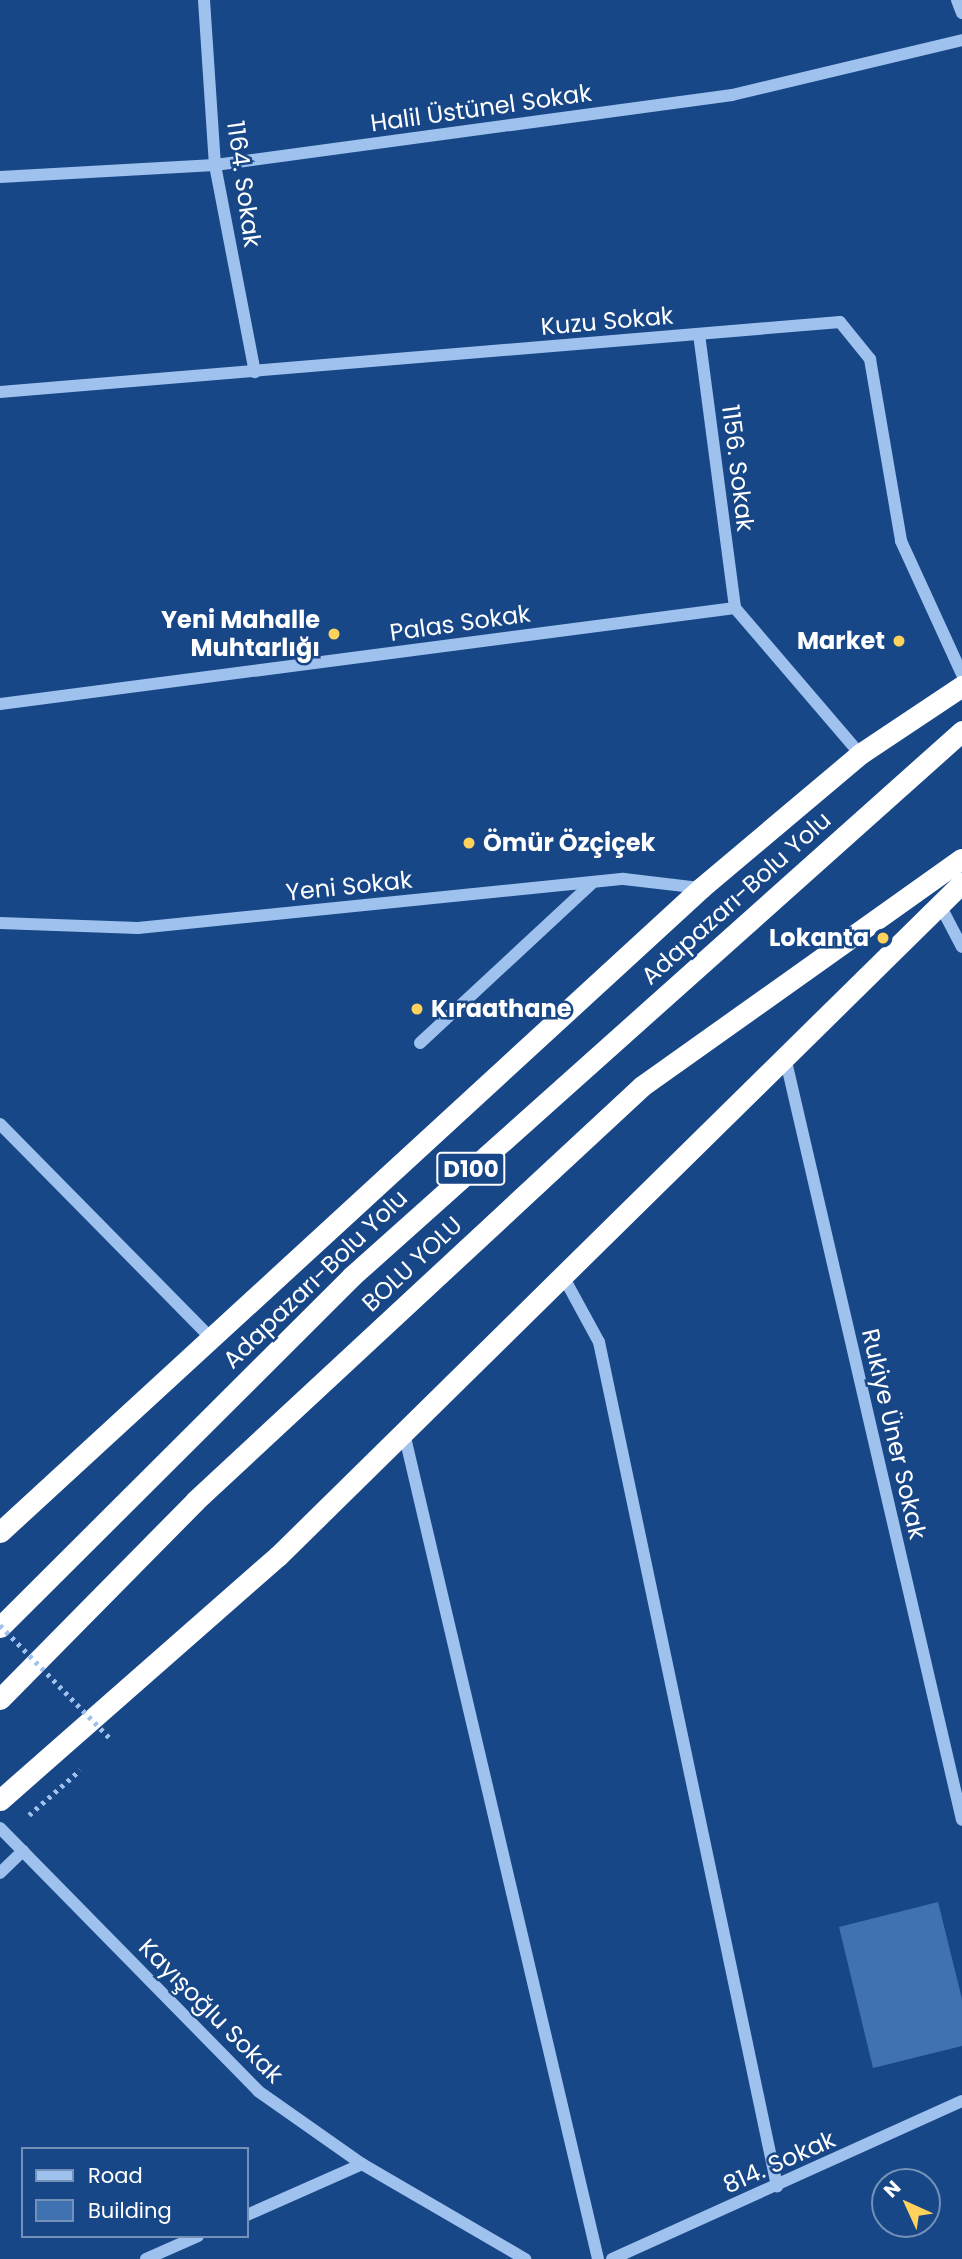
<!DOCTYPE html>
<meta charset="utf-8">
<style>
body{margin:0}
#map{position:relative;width:962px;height:2259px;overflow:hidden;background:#184788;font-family:Poppins,sans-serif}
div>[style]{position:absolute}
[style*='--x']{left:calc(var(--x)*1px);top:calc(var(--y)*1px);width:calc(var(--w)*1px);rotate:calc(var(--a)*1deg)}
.building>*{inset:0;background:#4071b1}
.path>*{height:4.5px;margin-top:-2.25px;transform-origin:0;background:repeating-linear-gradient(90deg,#9fc1ed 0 3.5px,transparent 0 8.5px)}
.minor>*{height:12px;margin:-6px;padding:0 6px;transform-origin:6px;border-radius:6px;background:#9fc1ed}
.highway>*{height:21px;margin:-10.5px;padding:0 10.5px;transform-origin:10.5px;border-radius:10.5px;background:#fff}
.path-bridge>*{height:4.5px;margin-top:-2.25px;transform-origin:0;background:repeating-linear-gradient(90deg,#9fc1ed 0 3.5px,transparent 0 8.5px)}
.dots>*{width:19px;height:19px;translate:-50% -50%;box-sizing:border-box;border:4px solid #184788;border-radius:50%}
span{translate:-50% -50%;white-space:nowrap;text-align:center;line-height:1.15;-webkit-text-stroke:5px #184788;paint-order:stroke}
.shield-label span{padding:2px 5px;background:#184788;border:2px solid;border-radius:5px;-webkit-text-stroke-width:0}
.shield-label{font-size:23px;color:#fff;font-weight:700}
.street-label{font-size:24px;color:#fff}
.poi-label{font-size:24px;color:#fff;font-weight:700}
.right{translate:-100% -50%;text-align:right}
.left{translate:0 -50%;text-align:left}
.legend{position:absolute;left:21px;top:2147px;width:228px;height:91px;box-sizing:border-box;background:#184788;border:2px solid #7491b8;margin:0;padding:9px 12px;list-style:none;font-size:21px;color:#fff}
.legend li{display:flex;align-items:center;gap:14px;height:35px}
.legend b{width:35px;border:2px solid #7491b8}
.north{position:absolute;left:871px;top:2168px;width:70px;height:70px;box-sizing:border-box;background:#184788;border:2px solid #7491b8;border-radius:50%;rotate:315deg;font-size:19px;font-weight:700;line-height:28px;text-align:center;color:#fff}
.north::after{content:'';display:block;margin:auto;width:24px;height:32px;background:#ffd25b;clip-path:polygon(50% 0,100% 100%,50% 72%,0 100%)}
</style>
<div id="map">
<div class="building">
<i style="clip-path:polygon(938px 1902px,962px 1999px,962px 2046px,873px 2068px,839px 1927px)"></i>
</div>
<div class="path">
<i style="--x:29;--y:1815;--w:68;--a:-41.4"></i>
</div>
<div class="minor">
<i style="--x:204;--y:0;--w:165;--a:86.2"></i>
<i style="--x:215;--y:165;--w:211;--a:79.1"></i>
<i style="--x:957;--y:0;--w:14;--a:69"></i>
<i style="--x:0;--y:177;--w:215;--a:-3.2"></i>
<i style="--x:215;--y:165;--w:522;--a:-7.71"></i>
<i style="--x:732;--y:95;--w:236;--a:-13.4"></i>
<i style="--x:699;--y:334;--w:276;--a:82.5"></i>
<i style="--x:0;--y:392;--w:843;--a:-4.76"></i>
<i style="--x:840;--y:322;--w:48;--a:51"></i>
<i style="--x:870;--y:359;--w:185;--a:80.3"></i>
<i style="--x:901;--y:541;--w:146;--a:65.4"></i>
<i style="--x:0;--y:704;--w:741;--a:-7.44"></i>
<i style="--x:735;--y:608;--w:192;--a:49.4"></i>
<i style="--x:940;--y:905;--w:47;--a:62.4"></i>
<i style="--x:0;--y:923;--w:138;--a:2.1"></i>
<i style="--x:138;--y:928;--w:488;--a:-5.8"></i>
<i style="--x:624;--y:879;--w:78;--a:6.7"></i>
<i style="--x:420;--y:1043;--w:235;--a:-42.9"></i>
<i style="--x:785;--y:1057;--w:783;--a:76.94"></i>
<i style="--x:0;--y:1124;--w:298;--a:45.4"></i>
<i style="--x:563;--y:1276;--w:75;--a:61.4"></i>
<i style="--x:599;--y:1342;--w:863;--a:78.09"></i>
<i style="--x:404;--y:1433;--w:848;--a:76.78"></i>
<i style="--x:0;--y:1828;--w:368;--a:45.5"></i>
<i style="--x:258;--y:2091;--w:127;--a:35.1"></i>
<i style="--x:362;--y:2164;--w:189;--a:30.2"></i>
<i style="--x:0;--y:1873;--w:32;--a:-44"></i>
<i style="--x:247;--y:2215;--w:126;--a:-23.9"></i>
<i style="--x:146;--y:2259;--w:57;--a:-23.9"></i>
<i style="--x:612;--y:2259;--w:384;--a:-24.3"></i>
</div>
<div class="highway">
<i style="--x:0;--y:1532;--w:952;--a:-42.57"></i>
<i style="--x:701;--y:888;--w:208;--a:-40.1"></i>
<i style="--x:860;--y:754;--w:123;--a:-33.7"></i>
<i style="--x:0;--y:1627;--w:497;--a:-44.9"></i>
<i style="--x:352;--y:1276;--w:818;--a:-41.78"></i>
<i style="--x:0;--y:1699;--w:278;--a:-45.4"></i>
<i style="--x:195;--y:1501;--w:610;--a:-42.87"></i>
<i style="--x:642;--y:1086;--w:392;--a:-35.4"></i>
<i style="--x:0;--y:1800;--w:370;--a:-41.3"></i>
<i style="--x:278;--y:1556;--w:960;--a:-44.54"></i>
</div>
<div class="path-bridge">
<i style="--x:0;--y:1625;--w:159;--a:45.8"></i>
</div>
<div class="dots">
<i style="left:334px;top:634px;background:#ffd25b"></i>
<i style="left:899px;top:641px;background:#ffd25b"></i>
<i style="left:469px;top:843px;background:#ffd25b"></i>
<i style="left:883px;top:938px;background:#ffd25b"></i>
<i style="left:417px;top:1009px;background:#ffd25b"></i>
</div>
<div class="shield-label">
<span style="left:471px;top:1169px">D100</span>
</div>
<div class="street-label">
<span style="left:481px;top:108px;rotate:-8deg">Halil Üstünel Sokak</span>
<span style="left:244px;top:184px;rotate:82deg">1164. Sokak</span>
<span style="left:607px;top:321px;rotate:-5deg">Kuzu Sokak</span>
<span style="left:738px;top:468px;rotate:83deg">1156. Sokak</span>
<span style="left:460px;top:623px;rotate:-8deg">Palas Sokak</span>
<span style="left:349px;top:886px;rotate:-6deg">Yeni Sokak</span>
<span style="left:736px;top:898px;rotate:-42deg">Adapazarı-Bolu Yolu</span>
<span style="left:412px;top:1264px;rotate:-43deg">BOLU YOLU</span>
<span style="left:315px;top:1279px;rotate:-44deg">Adapazarı-Bolu Yolu</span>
<span style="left:894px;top:1434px;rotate:77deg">Rukiye Üner Sokak</span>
<span style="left:211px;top:2011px;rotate:45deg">Kayışoğlu Sokak</span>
<span style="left:779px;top:2162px;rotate:-24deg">814. Sokak</span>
</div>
<div class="poi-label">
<span class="right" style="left:320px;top:634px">Yeni Mahalle<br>Muhtarlığı</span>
<span class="right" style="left:885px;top:641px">Market</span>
<span class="left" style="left:483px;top:843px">Ömür Özçiçek</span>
<span class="right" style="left:869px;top:938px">Lokanta</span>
<span class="left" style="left:431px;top:1009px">Kıraathane</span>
</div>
<ul class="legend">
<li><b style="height:9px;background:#9fc1ed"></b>Road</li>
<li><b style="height:19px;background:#4071b1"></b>Building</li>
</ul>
<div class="north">N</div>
</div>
